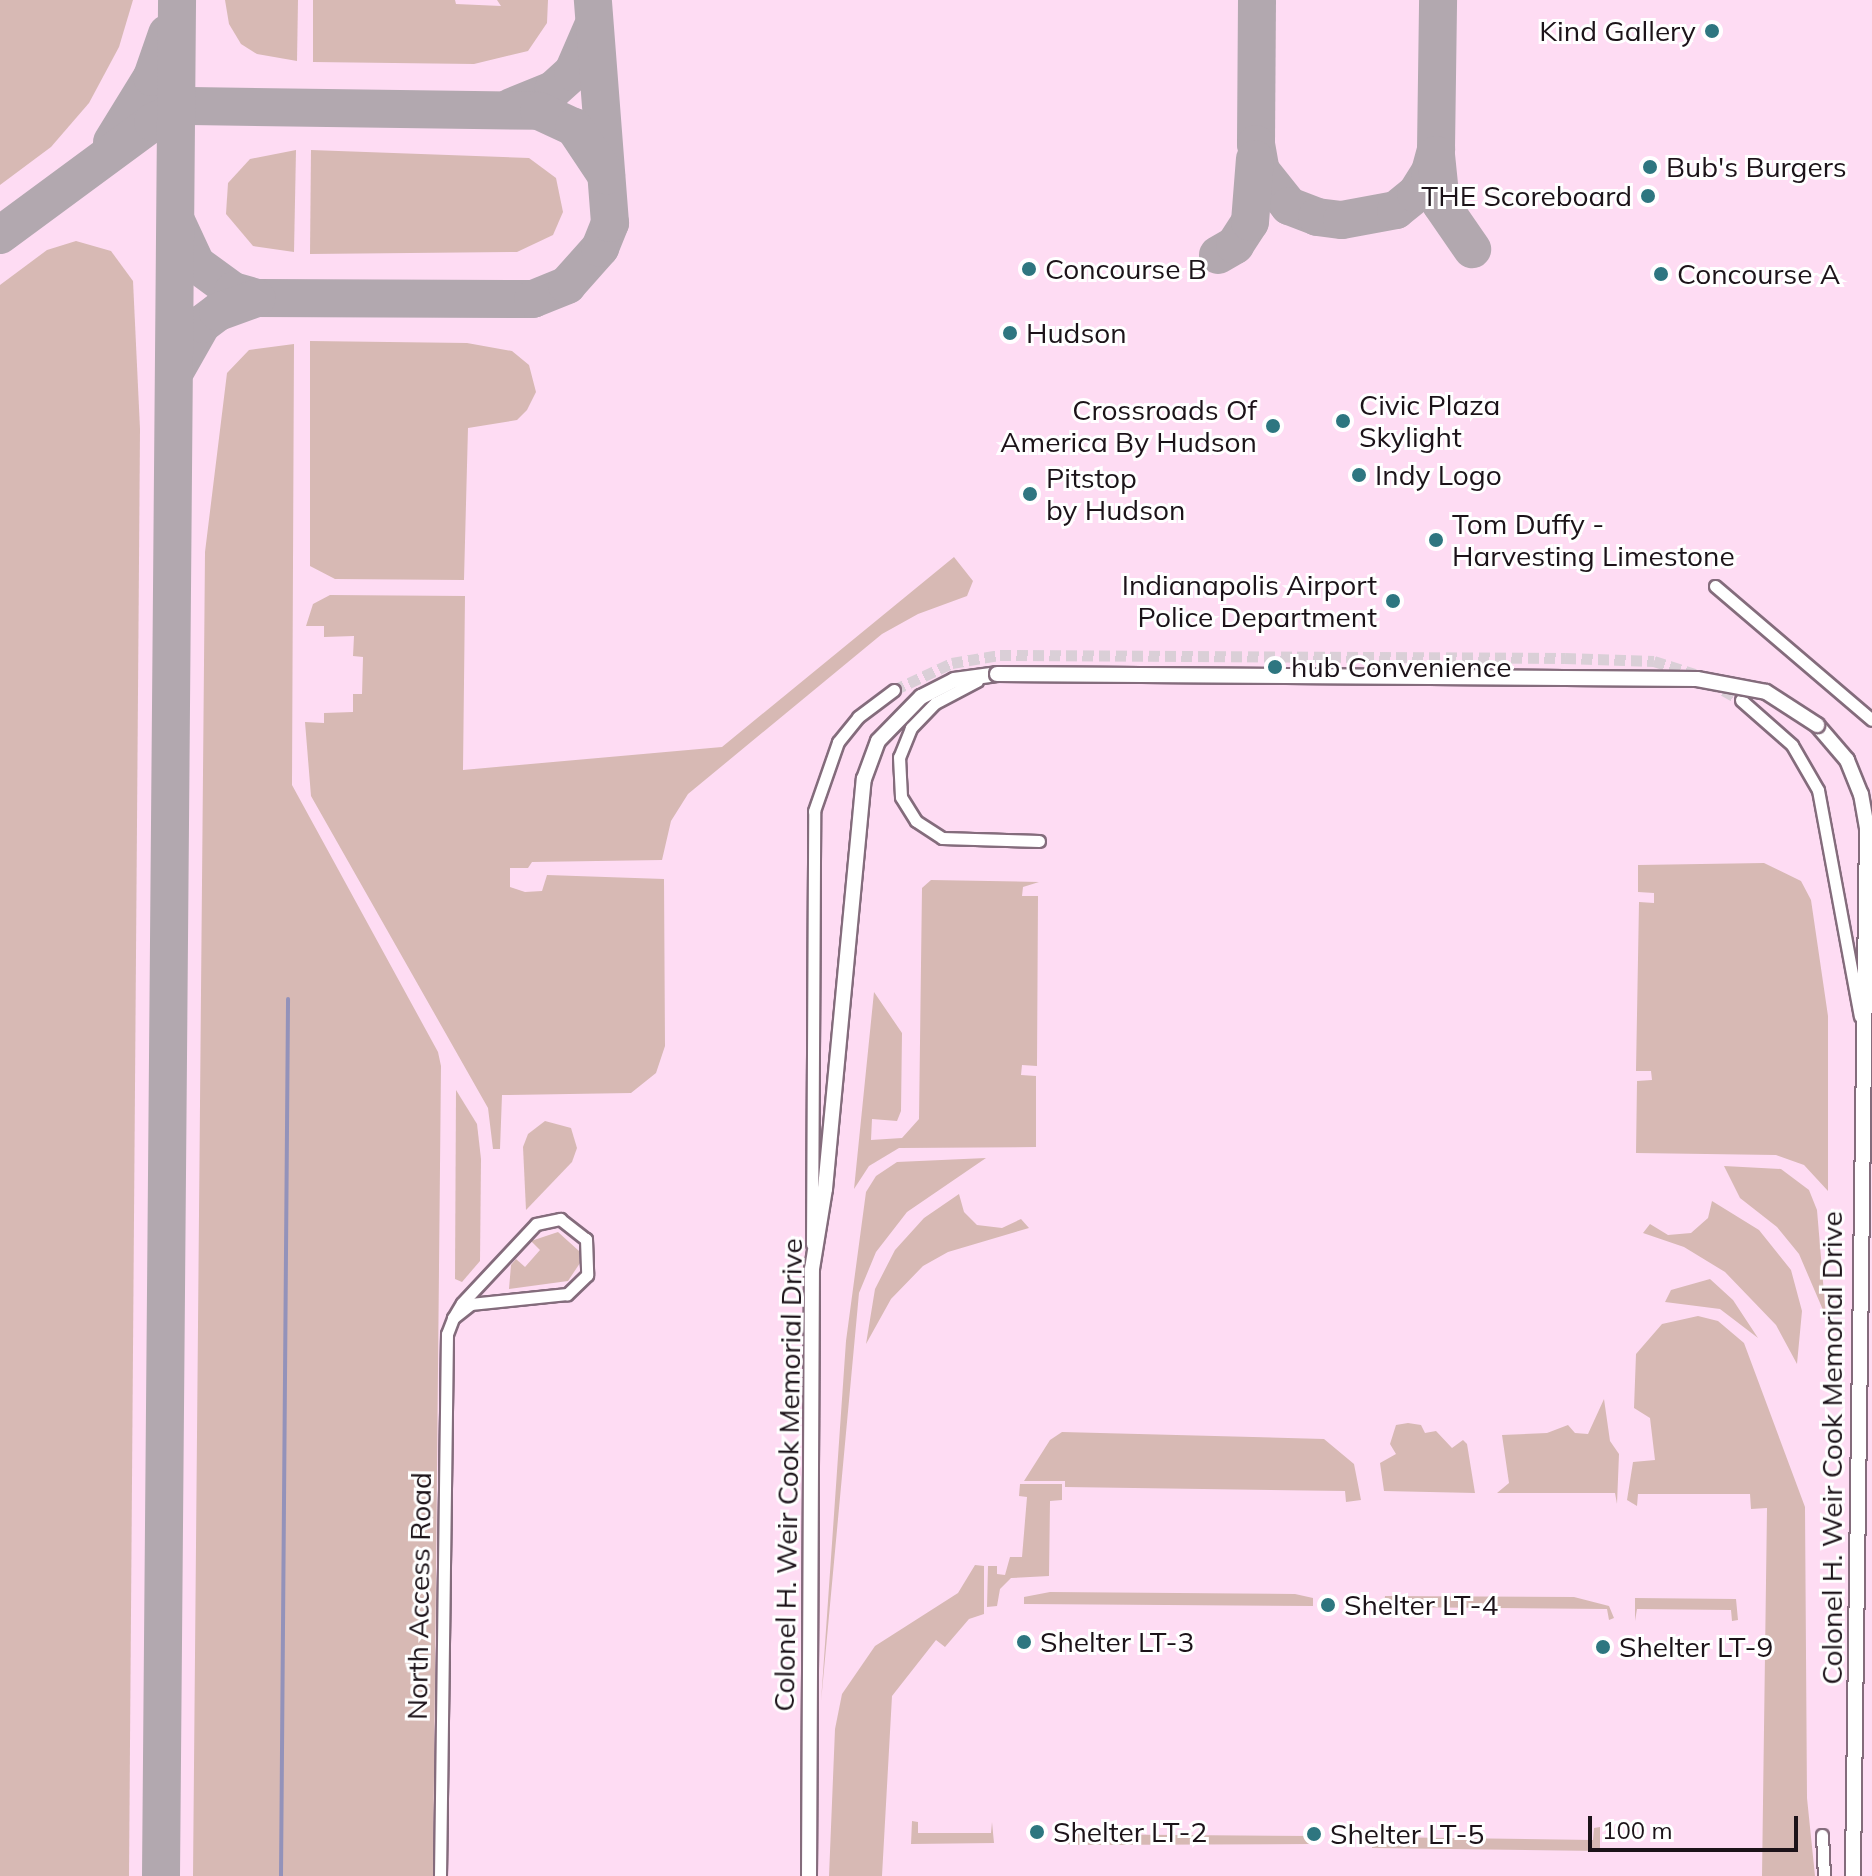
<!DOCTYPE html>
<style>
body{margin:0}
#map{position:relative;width:1872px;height:1876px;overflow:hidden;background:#fcf0f8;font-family:Mulish,sans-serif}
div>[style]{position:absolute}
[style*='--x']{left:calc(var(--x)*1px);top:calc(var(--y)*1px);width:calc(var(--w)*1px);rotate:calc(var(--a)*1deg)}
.built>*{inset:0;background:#fedcf3;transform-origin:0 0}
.green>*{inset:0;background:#d7b9b4}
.stream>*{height:4px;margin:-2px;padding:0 2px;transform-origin:2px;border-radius:2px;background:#9392ba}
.taxiway>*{height:38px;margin:-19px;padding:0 19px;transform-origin:19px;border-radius:19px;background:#b2a8af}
.minor-tunnel>*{height:11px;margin-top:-5.5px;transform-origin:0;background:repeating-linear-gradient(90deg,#dacfd7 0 11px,transparent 0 16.5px)}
.roads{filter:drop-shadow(2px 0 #846c7c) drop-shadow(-2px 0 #846c7c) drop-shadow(0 2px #846c7c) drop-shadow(0 -2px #846c7c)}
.minor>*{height:11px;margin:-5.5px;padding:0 5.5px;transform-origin:5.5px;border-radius:5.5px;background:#fff}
.tertiary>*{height:14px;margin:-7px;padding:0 7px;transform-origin:7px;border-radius:7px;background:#fff}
.bridges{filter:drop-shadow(2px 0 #846c7c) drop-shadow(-2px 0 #846c7c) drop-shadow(0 2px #846c7c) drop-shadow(0 -2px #846c7c)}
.tertiary-bridge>*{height:14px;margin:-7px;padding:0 7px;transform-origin:7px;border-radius:7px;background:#fff}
.dots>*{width:22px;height:22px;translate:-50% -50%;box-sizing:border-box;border:4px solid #fff;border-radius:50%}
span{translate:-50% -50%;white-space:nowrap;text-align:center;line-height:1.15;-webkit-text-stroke:6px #fff;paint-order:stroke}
.poi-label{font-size:28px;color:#1c1319}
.right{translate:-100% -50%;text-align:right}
.left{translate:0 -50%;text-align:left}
.street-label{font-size:28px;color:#1c1319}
.scale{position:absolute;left:1588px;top:1816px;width:210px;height:36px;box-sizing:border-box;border:4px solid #1c1319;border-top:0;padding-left:10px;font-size:24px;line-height:28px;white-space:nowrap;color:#1c1319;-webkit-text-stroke:6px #fff;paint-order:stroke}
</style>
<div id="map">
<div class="built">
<i style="left:0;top:0;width:1872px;height:1876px"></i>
</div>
<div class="green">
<i style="clip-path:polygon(0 0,133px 0,119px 47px,89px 103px,51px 147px,0 185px)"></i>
<i style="clip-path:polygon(225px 0,298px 0,297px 61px,257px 54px,241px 44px,229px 24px)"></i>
<i style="clip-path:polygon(313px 0,455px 0,456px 4px,501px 6px,497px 0,548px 0,547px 23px,528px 51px,474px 64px,313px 62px)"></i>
<i style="clip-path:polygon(296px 150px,294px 252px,253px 246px,226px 214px,228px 183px,250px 159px)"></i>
<i style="clip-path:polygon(311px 150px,529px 158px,556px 178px,563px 212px,553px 235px,517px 252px,310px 254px)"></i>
<i style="clip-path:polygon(76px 241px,111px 251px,133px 281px,140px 429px,129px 1876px,0 1876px,0 285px,47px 250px)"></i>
<i style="clip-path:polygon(310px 341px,467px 343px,512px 351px,529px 365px,536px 392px,527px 410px,517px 420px,468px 428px,464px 580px,335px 579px,310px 566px)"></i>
<i style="clip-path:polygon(294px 344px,292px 785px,438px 1052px,441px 1066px,433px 1876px,193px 1876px,205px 552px,227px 373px,249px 350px)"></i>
<i style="clip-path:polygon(954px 557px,973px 581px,967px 596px,918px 614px,882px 634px,688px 794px,671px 821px,662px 860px,532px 862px,528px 868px,510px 868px,510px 887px,525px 892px,542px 891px,547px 875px,664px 879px,665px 1046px,656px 1073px,631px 1093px,502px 1095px,500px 1149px,493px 1149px,488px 1108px,311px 796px,305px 722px,324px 723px,324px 713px,353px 712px,353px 694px,362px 694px,363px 657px,353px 656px,354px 636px,324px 637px,324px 626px,306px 626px,313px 604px,330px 595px,465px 596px,463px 770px,722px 747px)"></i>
<i style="clip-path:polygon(1764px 863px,1801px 881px,1811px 900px,1828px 1016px,1828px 1191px,1804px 1165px,1776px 1155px,1636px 1153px,1637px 1081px,1652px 1080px,1651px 1071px,1636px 1071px,1639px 902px,1654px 903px,1654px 893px,1638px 892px,1638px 865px)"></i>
<i style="clip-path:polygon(931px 880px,1039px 882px,1023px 887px,1022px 896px,1038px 896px,1037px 1066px,1022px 1065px,1021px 1075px,1036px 1076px,1036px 1147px,899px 1148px,869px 1166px,854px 1189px,874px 992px,902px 1033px,901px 1111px,897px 1121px,872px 1119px,871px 1140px,902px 1138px,919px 1119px,922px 888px)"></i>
<i style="clip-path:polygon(456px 1090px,477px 1124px,481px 1159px,480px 1261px,462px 1282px,455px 1279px)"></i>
<i style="clip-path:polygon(545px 1121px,571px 1128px,577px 1148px,572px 1162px,526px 1210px,523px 1147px,528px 1134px)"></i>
<i style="clip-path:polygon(986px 1158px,907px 1212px,876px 1252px,859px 1293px,821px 1702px,846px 1341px,866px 1192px,876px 1176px,897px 1162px)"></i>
<i style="clip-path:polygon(1724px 1166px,1781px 1169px,1809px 1190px,1817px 1210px,1826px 1317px,1799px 1254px,1777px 1227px,1740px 1198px)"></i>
<i style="clip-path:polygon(959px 1194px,964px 1212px,977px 1225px,1002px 1228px,1021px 1219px,1029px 1228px,948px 1252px,923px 1266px,891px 1299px,866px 1344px,875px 1289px,895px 1250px,924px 1218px)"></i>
<i style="clip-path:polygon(1712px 1201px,1759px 1230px,1791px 1270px,1802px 1311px,1797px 1364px,1776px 1325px,1725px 1272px,1684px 1247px,1643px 1233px,1650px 1224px,1668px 1235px,1691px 1233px,1708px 1218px)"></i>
<i style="clip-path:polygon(558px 1232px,579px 1251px,580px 1263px,568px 1281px,509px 1289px,511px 1265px,516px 1259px,525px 1267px,540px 1250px,531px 1241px)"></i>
<i style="clip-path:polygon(1710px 1279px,1733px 1300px,1758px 1338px,1720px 1309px,1665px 1302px,1671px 1290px)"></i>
<i style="clip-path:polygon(1698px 1316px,1718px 1321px,1744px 1343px,1805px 1507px,1807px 1798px,1815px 1876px,1762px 1876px,1767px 1508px,1751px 1509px,1750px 1494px,1638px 1494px,1637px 1506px,1627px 1500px,1633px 1462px,1655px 1460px,1650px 1418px,1634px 1408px,1636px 1354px,1662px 1324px)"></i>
<i style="clip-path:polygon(1604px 1399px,1610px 1441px,1619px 1454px,1617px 1504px,1615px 1493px,1497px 1493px,1509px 1483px,1502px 1435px,1547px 1433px,1568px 1425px,1575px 1433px,1588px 1434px)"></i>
<i style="clip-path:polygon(1408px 1423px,1421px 1425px,1425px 1433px,1436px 1431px,1452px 1448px,1463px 1440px,1467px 1444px,1475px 1493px,1384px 1491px,1380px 1463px,1396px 1454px,1390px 1444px,1396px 1425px)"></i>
<i style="clip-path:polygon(1062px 1432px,1324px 1439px,1354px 1464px,1361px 1500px,1346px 1502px,1345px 1491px,1065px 1487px,1065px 1481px,1024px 1481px,1050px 1440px)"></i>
<i style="clip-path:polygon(1020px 1484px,1062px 1484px,1062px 1500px,1050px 1501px,1049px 1576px,1011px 1578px,1000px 1589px,997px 1606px,987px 1607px,988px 1566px,997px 1566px,997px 1574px,1005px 1575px,1010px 1557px,1022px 1557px,1027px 1497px,1019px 1496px)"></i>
<i style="clip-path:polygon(975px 1565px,984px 1566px,984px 1614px,969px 1619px,945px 1647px,936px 1640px,892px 1696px,882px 1876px,829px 1876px,835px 1729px,842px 1694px,875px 1646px,958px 1593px)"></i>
<i style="clip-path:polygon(1050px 1592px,1295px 1594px,1313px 1598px,1313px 1606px,1024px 1604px,1024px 1597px)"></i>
<i style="clip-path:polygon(1385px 1596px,1574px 1597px,1609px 1606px,1614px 1618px,1609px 1620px,1607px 1609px,1384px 1607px)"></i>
<i style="clip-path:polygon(1635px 1598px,1736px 1599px,1738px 1620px,1732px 1621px,1731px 1610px,1637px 1609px,1635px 1621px)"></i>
<i style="clip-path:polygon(912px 1821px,918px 1822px,918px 1833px,991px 1833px,992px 1822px,994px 1843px,911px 1844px)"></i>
<i style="clip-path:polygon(1372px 1826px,1376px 1837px,1593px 1840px,1594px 1828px,1600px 1827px,1600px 1851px,1372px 1848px)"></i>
<i style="clip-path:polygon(1053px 1834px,1310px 1836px,1310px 1844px,1070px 1845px)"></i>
</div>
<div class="stream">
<i style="--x:281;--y:1876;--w:877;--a:-89.54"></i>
</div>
<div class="taxiway">
<i style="--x:1257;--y:0;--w:144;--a:90.4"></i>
<i style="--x:1256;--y:144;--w:27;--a:80"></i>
<i style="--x:1261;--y:171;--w:45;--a:51.3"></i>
<i style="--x:1289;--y:206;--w:30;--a:21"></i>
<i style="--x:1317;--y:217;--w:25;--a:7"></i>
<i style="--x:1342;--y:220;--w:55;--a:-10.5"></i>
<i style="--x:1396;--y:210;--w:26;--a:-39"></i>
<i style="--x:1416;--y:194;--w:26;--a:-58"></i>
<i style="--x:1430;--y:172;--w:24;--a:-75"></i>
<i style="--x:1436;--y:149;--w:149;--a:-89.2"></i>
<i style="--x:511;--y:107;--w:45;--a:-22"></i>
<i style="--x:553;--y:90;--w:27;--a:-42"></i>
<i style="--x:573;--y:72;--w:48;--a:-66.6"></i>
<i style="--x:112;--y:142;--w:76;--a:-58.4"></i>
<i style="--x:152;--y:77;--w:46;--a:-70.8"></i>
<i style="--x:1436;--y:155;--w:49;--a:84.2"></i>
<i style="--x:1441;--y:204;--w:55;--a:55.4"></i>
<i style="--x:177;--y:223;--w:45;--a:65.1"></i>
<i style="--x:196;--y:264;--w:46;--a:36.1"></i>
<i style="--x:233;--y:291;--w:25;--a:16"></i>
<i style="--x:257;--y:298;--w:276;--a:0.2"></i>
<i style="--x:533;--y:299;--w:37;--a:-22"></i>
<i style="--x:567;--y:285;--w:50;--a:-48.3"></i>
<i style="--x:600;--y:248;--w:27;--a:-68"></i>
<i style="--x:610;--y:223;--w:224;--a:-94.4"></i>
<i style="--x:0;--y:235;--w:190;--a:-36.4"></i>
<i style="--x:153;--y:122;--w:40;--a:-23.4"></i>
<i style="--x:190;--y:106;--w:349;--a:0.8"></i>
<i style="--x:539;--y:111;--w:38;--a:25"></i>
<i style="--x:574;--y:127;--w:58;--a:56.3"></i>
<i style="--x:1218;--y:255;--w:20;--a:-30"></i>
<i style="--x:1235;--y:245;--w:27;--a:-57"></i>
<i style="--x:1250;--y:222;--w:63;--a:-85.5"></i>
<i style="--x:177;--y:368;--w:51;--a:-60.4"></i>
<i style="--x:202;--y:324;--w:20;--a:-37"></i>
<i style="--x:218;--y:312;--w:41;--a:-19.7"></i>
<i style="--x:161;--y:1876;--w:1876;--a:-89.51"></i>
</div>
<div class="minor-tunnel">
<i style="--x:894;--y:690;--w:64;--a:-25"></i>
<i style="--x:952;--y:663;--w:49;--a:-9.5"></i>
<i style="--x:1000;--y:655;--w:565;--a:0.3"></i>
<i style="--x:1565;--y:658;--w:89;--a:1.9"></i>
<i style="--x:1654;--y:661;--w:43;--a:17.6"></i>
<i style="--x:1695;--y:674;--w:53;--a:29.5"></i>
</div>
<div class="roads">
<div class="minor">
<i style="--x:1715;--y:586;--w:206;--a:40.5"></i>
<i style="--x:977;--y:681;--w:47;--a:152.4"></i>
<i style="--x:935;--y:703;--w:35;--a:134"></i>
<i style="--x:911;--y:728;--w:31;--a:112"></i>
<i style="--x:899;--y:757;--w:40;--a:87.1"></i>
<i style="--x:901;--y:797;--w:28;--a:58"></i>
<i style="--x:916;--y:821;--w:31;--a:33"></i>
<i style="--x:942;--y:838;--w:97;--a:1.8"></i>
<i style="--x:1741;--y:700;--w:68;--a:41.4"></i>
<i style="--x:1792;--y:745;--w:52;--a:60"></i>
<i style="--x:1818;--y:790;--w:230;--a:79.5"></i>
<i style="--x:812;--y:1244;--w:433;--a:-89.7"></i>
<i style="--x:814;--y:811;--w:73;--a:-70.8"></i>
<i style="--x:838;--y:742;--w:32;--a:-51"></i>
<i style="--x:858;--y:717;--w:45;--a:-36.9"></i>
<i style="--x:1822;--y:1835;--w:41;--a:87.2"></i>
<i style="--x:440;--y:1876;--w:542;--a:-89.26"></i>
<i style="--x:447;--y:1334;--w:17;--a:-69"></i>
<i style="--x:453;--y:1318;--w:17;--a:-59"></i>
<i style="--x:462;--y:1303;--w:108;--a:-46.9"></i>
<i style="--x:536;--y:1224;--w:25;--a:-12"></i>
<i style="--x:560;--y:1219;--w:33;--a:38"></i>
<i style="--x:586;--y:1239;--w:36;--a:88"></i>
<i style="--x:587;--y:1275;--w:28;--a:136"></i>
<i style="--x:567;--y:1294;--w:97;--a:174.1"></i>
<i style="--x:471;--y:1304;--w:23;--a:142"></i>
</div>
<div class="tertiary">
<i style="--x:1817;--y:725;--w:46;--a:49.4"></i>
<i style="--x:1847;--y:760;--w:37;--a:68"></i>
<i style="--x:1861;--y:794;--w:35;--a:80"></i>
<i style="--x:1867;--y:828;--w:1048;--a:90.77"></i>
<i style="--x:809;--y:1876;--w:607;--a:-89.72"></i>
<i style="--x:812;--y:1269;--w:81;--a:-80.8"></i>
<i style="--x:825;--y:1189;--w:412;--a:-84.6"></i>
<i style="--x:864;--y:779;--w:40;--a:-69.8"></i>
<i style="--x:878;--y:741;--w:62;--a:-45.7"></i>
<i style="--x:921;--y:697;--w:37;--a:-27"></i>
<i style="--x:954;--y:680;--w:43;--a:-7.9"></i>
</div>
</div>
<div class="bridges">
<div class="tertiary-bridge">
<i style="--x:997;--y:674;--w:700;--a:0.41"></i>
<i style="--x:1697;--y:679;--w:70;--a:10.7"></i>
<i style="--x:1766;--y:692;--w:61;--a:32.9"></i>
</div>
</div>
<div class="dots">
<i style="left:1712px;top:31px;background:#2e7680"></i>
<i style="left:1650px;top:167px;background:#2e7680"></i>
<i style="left:1648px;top:196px;background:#2e7680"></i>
<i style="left:1029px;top:269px;background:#2e7680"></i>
<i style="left:1661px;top:274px;background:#2e7680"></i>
<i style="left:1010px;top:333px;background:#2e7680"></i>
<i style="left:1343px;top:421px;background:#2e7680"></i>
<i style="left:1273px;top:426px;background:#2e7680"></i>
<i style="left:1359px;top:475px;background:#2e7680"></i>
<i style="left:1030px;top:494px;background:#2e7680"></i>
<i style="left:1436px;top:540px;background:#2e7680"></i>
<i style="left:1393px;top:601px;background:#2e7680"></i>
<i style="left:1275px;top:667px;background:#2e7680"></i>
<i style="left:1328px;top:1605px;background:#2e7680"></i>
<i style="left:1024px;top:1642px;background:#2e7680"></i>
<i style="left:1603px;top:1647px;background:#2e7680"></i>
<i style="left:1037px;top:1832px;background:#2e7680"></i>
<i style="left:1314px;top:1834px;background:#2e7680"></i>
</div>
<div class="poi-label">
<span class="right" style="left:1696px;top:31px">Kind Gallery</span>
<span class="left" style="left:1666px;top:167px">Bub's Burgers</span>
<span class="right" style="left:1632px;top:196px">THE Scoreboard</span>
<span class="left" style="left:1045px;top:269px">Concourse B</span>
<span class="left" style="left:1677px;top:274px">Concourse A</span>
<span class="left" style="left:1026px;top:333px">Hudson</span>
<span class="left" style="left:1359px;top:421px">Civic Plaza<br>Skylight</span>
<span class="right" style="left:1257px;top:426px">Crossroads Of<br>America By Hudson</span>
<span class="left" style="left:1375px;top:475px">Indy Logo</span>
<span class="left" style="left:1046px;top:494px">Pitstop<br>by Hudson</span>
<span class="left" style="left:1452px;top:540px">Tom Duffy -<br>Harvesting Limestone</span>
<span class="right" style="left:1377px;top:601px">Indianapolis Airport<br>Police Department</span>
<span class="left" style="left:1291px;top:667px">hub Convenience</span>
<span class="left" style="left:1344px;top:1605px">Shelter LT-4</span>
<span class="left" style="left:1040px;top:1642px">Shelter LT-3</span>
<span class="left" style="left:1619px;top:1647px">Shelter LT-9</span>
<span class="left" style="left:1053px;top:1832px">Shelter LT-2</span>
<span class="left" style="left:1330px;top:1834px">Shelter LT-5</span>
</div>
<div class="street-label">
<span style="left:1832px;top:1448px;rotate:-90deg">Colonel H. Weir Cook Memorial Drive</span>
<span style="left:788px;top:1475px;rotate:-89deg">Colonel H. Weir Cook Memorial Drive</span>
<span style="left:419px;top:1596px;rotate:-89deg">North Access Road</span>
</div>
<div class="scale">100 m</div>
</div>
